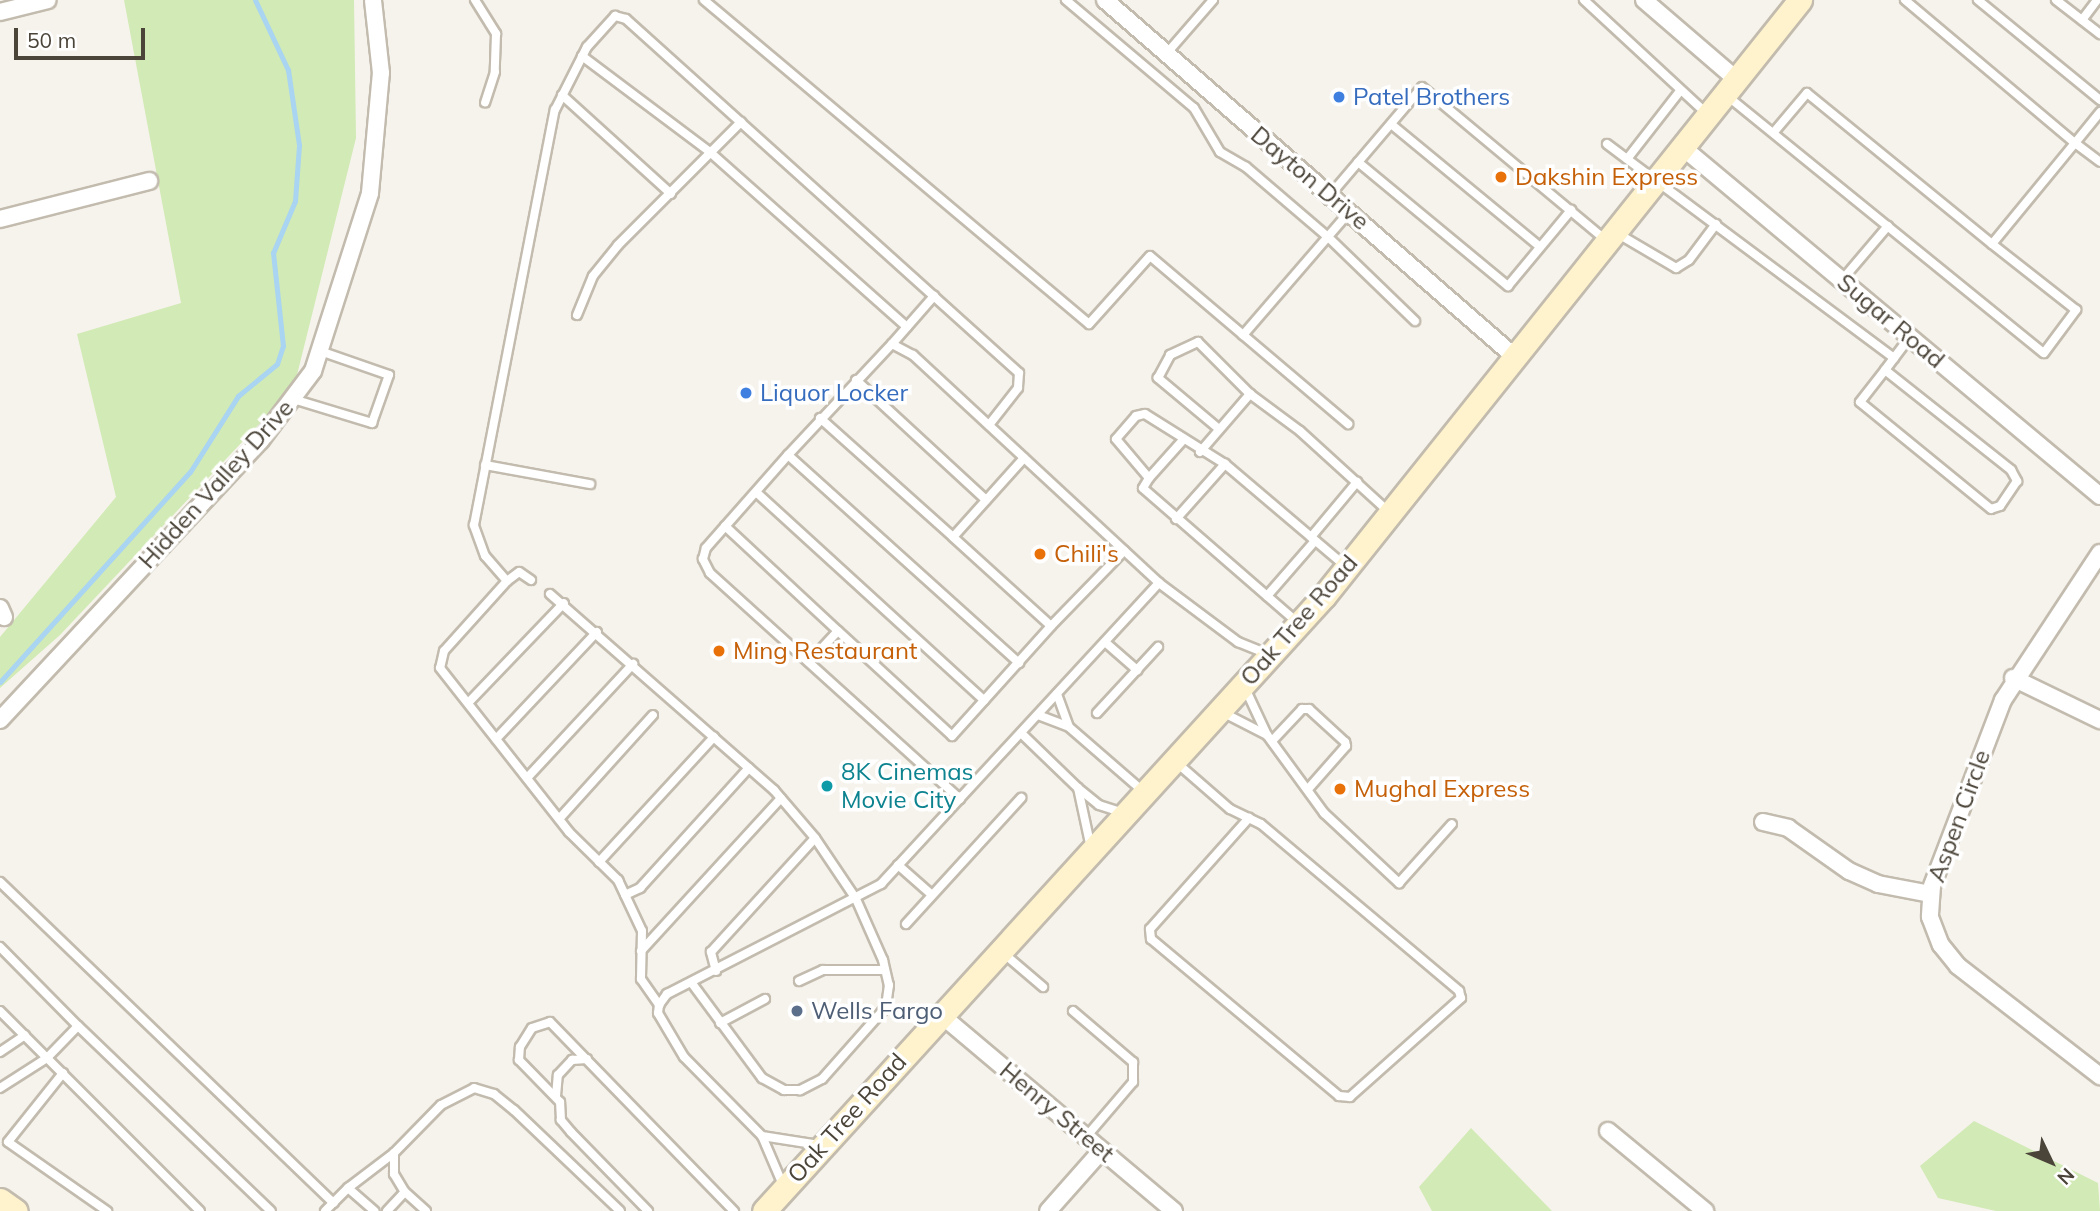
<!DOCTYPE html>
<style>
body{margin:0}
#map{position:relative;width:2100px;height:1211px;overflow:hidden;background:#f6f3ec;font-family:Mulish,sans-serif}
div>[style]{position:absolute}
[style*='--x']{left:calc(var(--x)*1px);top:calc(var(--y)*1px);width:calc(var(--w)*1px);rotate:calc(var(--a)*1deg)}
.green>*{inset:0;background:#d2eab5}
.stream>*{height:5px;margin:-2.5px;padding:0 2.5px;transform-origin:2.5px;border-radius:2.5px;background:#a9d4f2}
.roads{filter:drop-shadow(2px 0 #c2bbae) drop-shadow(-2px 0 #c2bbae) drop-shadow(0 2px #c2bbae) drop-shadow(0 -2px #c2bbae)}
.service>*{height:8px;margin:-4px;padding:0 4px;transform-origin:4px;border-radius:4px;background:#fff}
.minor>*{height:16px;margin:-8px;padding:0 8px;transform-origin:8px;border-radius:8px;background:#fff}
.secondary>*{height:23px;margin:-11.5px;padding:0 11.5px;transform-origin:11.5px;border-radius:11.5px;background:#fff3cd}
.dots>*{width:19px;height:19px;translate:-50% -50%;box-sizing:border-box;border:4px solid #fff;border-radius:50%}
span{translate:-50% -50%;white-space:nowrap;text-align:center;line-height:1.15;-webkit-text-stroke:7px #fff;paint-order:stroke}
.shop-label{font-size:24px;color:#366cbe}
.left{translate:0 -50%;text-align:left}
.food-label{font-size:24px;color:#c56008}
.street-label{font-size:24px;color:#4b4439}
.culture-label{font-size:24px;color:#0d838f}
.service-label{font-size:24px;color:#4e5e75}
.north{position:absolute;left:2016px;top:1127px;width:70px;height:70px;-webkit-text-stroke:5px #fff;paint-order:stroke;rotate:134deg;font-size:19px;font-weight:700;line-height:28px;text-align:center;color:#4b4439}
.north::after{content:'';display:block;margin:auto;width:24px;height:32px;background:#4b4439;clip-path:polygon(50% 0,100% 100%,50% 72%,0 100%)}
.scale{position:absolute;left:14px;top:28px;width:131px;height:32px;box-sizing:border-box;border:4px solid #4b4439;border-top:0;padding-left:9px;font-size:21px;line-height:24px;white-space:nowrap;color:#4b4439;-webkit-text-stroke:5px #fff;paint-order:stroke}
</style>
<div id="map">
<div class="green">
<i style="clip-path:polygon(124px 0,354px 0,356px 138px,294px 387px,60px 635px,0 688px,0 637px,116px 497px,77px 334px,181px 303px)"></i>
<i style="clip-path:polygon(1974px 1121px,2098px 1183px,2100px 1211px,1996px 1211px,1938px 1198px,1920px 1166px)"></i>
<i style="clip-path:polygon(1471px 1128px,1552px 1211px,1432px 1211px,1419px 1187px)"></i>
</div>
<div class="stream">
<i style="--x:0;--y:682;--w:283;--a:-47.9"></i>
<i style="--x:190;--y:472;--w:90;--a:-57.7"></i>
<i style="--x:238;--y:396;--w:50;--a:-39.4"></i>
<i style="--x:277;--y:364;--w:19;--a:-72"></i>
<i style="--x:283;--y:346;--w:94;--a:-96.1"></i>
<i style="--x:273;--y:253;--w:56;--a:-67.1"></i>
<i style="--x:295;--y:201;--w:56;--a:-85.9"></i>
<i style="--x:299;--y:145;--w:76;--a:-98.3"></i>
<i style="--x:288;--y:70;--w:77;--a:-115.2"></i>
</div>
<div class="roads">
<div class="service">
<i style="--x:475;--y:0;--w:40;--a:58"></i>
<i style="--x:496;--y:34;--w:38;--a:92"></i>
<i style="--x:495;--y:72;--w:32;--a:108"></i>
<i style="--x:704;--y:0;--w:503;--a:40.08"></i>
<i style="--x:1089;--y:324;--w:91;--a:-48.1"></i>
<i style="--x:1150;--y:256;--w:260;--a:40.3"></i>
<i style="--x:1066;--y:0;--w:167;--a:40.2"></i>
<i style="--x:1194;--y:108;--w:51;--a:59.4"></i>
<i style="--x:1220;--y:152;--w:30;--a:30"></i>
<i style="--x:1246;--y:167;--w:108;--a:40.5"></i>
<i style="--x:1328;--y:237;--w:121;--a:44"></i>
<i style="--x:1584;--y:0;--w:166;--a:42.8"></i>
<i style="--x:1905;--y:0;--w:222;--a:40.1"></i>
<i style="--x:2075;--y:143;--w:40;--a:-51"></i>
<i style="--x:1978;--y:0;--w:158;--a:39.3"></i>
<i style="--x:2056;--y:0;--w:56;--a:37.7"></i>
<i style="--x:2082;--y:20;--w:25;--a:-53"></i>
<i style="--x:1167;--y:53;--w:70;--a:-49"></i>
<i style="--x:582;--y:56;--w:161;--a:36.9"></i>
<i style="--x:711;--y:153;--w:262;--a:41.6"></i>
<i style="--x:1680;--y:91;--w:86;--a:127.9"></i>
<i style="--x:1627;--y:159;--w:333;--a:36.7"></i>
<i style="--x:562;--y:95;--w:147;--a:42.2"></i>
<i style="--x:1726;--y:95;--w:409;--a:39.1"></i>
<i style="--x:2044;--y:353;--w:54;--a:-53.3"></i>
<i style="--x:2076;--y:310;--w:107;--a:-141.8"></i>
<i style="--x:1992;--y:244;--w:131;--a:-50.6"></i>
<i style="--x:2075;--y:143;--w:31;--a:37"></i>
<i style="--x:1391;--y:124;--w:193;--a:39.5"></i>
<i style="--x:1774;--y:132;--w:51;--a:-49.8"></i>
<i style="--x:1807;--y:93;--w:239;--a:39.2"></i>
<i style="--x:1607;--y:144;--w:25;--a:37"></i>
<i style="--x:1358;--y:162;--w:195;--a:39.6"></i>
<i style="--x:1508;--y:286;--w:99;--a:-50.3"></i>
<i style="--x:1331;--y:194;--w:140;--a:-49.6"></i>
<i style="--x:1422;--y:87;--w:241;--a:39.8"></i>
<i style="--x:1615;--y:232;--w:71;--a:30.5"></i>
<i style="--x:1676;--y:268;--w:15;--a:-32"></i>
<i style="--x:1689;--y:260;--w:45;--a:-53.1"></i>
<i style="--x:1842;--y:280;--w:71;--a:-49.6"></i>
<i style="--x:577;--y:315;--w:42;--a:-67.7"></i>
<i style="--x:593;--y:276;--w:40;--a:-51"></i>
<i style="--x:618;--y:245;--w:174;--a:-45"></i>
<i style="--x:1243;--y:335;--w:164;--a:-49.2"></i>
<i style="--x:892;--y:344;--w:64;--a:-48.8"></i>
<i style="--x:1885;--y:370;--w:161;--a:38.4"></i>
<i style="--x:2011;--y:470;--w:13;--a:61"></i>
<i style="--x:2017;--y:481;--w:30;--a:124"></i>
<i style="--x:2000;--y:506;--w:9;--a:162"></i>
<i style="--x:1991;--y:509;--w:169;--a:-140.8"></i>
<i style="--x:1860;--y:402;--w:41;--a:-52"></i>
<i style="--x:1885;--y:370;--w:15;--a:-53"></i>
<i style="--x:1894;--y:358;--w:26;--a:-53"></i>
<i style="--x:856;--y:380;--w:177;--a:42.7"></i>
<i style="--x:293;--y:399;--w:83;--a:16.9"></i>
<i style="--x:372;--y:423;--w:51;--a:-70.5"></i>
<i style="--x:389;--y:375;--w:73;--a:-160.8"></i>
<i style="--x:820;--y:418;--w:178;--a:41.8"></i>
<i style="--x:1219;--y:429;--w:80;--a:-140.1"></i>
<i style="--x:1158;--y:378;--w:26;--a:-62"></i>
<i style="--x:1170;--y:355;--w:31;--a:-25"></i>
<i style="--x:1198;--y:342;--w:74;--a:45"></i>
<i style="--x:1250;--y:394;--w:62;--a:36.5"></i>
<i style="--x:1300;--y:431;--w:119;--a:42.3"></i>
<i style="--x:1200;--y:452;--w:77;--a:-49.2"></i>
<i style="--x:788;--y:455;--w:311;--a:42"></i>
<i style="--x:1024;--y:458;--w:106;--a:131.9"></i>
<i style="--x:953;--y:537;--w:132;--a:42.2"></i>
<i style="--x:1051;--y:626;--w:105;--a:-45.8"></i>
<i style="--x:485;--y:465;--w:107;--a:10.3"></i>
<i style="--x:1149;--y:478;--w:51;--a:-48.2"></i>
<i style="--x:756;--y:492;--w:309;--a:42.4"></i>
<i style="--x:1176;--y:519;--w:74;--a:-48.3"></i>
<i style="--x:725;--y:526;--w:154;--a:42.9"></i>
<i style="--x:1311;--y:537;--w:72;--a:-50.1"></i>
<i style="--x:531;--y:580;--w:14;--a:-146"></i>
<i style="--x:519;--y:572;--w:15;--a:143"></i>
<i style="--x:507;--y:581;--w:94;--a:132"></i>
<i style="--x:444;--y:651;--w:17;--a:103"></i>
<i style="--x:440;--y:668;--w:209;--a:51.8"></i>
<i style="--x:569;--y:832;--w:69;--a:44.4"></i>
<i style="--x:618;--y:880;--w:56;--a:64.8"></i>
<i style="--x:642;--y:931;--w:48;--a:91.2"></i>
<i style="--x:641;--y:979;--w:32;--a:55"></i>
<i style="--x:507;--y:581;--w:33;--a:-131"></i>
<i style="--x:485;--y:556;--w:33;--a:-110"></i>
<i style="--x:474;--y:525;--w:423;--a:-79"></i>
<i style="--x:555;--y:110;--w:71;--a:-63.1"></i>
<i style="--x:587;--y:47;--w:42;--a:-47.9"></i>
<i style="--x:615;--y:16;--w:11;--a:15"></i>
<i style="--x:626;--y:19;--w:529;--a:42.01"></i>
<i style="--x:1019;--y:373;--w:15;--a:94"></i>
<i style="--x:1018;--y:388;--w:47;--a:128.1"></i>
<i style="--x:550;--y:594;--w:298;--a:41.2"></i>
<i style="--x:774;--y:790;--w:63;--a:49.5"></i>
<i style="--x:815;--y:838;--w:73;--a:56.1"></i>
<i style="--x:856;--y:899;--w:67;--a:66.1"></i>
<i style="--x:883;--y:960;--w:26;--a:77"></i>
<i style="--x:889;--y:985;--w:22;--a:98"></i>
<i style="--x:886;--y:1007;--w:96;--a:131.6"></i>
<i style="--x:822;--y:1079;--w:25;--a:153"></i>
<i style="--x:800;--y:1090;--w:16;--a:180"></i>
<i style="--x:784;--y:1090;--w:25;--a:-151"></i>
<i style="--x:762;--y:1078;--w:119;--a:-126.5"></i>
<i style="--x:1267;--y:596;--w:73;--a:-48.9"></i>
<i style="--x:1297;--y:622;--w:204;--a:-139"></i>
<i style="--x:1143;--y:488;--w:12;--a:-59"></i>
<i style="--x:1149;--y:478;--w:51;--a:-130.2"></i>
<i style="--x:1116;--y:439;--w:30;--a:-49"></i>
<i style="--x:1136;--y:416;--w:9;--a:-13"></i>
<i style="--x:1145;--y:414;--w:94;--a:32"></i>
<i style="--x:1225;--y:464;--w:156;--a:40.3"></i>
<i style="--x:1105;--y:642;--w:43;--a:41.2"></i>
<i style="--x:809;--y:662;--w:42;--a:-46.9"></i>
<i style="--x:838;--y:631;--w:155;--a:42.6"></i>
<i style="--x:952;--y:736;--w:148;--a:-48"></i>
<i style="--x:1057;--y:694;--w:32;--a:70"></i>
<i style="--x:469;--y:702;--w:137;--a:-46.2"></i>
<i style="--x:1222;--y:712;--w:51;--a:27.1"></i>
<i style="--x:1267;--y:735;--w:52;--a:-115.1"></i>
<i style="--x:1097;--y:713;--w:90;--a:-47.3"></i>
<i style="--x:1038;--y:715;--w:33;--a:21"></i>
<i style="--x:1069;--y:727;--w:98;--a:40.9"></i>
<i style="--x:1021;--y:733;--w:79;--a:44"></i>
<i style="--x:1078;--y:788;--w:61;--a:77.8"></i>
<i style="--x:1267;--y:735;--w:97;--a:53.8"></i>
<i style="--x:1324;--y:813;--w:103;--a:43"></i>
<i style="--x:1399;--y:883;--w:79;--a:-48.1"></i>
<i style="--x:496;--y:739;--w:147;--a:-46.7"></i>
<i style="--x:1272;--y:741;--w:44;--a:-46.8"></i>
<i style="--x:1302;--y:709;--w:7;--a:0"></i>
<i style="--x:1309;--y:709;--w:49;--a:42.5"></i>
<i style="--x:1345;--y:742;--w:4;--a:76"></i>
<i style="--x:1346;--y:746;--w:56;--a:131.4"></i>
<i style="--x:1177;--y:763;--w:70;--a:41"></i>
<i style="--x:1230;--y:809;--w:34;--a:26"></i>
<i style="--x:1261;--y:824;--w:259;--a:40.1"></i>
<i style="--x:1459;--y:991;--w:7;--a:74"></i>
<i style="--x:1461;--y:998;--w:149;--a:138.3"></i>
<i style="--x:1350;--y:1097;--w:11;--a:-175"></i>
<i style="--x:1339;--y:1096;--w:245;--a:-140.1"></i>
<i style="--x:1151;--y:939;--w:10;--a:-96"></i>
<i style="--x:1150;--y:929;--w:149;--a:-48.3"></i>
<i style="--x:527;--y:778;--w:156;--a:-47.1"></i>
<i style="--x:1078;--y:788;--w:27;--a:39"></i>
<i style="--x:1099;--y:805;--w:26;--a:18"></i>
<i style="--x:960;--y:799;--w:337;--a:-137.9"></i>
<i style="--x:710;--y:573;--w:16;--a:-117"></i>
<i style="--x:703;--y:559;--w:11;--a:-75"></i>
<i style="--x:706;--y:548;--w:124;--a:-48.6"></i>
<i style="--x:788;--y:455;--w:152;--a:-46.9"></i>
<i style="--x:892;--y:344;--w:24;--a:28"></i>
<i style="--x:913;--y:355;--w:335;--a:42.8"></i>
<i style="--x:1159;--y:583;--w:99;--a:36.8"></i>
<i style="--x:1238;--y:642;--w:32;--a:22"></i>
<i style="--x:559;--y:819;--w:140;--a:-47.9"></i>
<i style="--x:599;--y:862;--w:170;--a:-47.4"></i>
<i style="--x:898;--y:865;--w:45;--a:41.4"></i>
<i style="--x:0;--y:882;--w:463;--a:43.9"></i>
<i style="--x:625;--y:895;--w:17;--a:-25"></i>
<i style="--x:640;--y:888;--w:162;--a:-47.8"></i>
<i style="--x:906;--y:924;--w:171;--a:-47.6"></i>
<i style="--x:0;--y:947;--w:111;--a:45.4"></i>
<i style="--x:78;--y:1026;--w:45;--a:134.1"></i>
<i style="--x:47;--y:1058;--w:66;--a:-135"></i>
<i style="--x:641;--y:951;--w:207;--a:-47.5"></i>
<i style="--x:1002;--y:952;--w:54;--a:40.5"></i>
<i style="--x:716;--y:971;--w:20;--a:-105"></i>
<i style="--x:711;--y:952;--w:154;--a:-47.6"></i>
<i style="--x:799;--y:981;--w:26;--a:-25"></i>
<i style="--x:823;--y:970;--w:62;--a:0"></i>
<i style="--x:1073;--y:1011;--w:79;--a:40.4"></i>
<i style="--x:1133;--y:1062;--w:20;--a:90"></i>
<i style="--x:1133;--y:1082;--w:72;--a:130.5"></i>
<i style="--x:720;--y:1023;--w:51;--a:-28.1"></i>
<i style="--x:78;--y:1026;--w:267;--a:43.8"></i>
<i style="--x:0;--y:1052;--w:30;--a:-34"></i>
<i style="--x:63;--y:1073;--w:88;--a:128.6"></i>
<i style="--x:8;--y:1142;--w:121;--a:34.9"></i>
<i style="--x:0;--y:1088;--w:56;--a:-32.6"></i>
<i style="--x:47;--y:1058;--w:216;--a:45"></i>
<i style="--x:556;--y:1096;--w:21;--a:-85"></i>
<i style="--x:558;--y:1075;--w:21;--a:-47"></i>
<i style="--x:572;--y:1060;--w:15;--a:-4"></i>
<i style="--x:762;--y:1136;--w:58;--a:9"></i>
<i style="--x:394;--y:1153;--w:21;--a:90"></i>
<i style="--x:394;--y:1174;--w:21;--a:59"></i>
<i style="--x:405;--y:1192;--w:28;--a:42"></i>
<i style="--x:783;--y:1185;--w:53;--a:-113.2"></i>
<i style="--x:762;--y:1136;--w:111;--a:-134.6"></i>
<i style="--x:684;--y:1057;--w:51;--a:-120.6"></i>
<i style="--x:658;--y:1013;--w:8;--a:-83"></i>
<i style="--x:659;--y:1005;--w:14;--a:-54"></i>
<i style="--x:667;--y:994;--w:241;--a:-27.2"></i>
<i style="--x:881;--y:884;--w:410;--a:-47.3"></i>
<i style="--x:348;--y:1188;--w:58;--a:-37.3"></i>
<i style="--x:394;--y:1153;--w:67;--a:-45.6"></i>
<i style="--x:441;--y:1105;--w:37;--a:-27"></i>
<i style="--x:474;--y:1088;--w:21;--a:17"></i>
<i style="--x:494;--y:1094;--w:26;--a:39"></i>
<i style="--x:514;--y:1110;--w:146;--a:43.6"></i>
<i style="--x:325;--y:1211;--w:33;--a:-45"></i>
<i style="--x:348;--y:1188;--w:35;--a:41"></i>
<i style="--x:387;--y:1211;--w:26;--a:-47"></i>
<i style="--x:648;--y:1211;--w:110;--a:-134.3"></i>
<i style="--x:571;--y:1132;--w:16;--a:-130"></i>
<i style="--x:561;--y:1120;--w:18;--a:-93"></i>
<i style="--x:560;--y:1102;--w:59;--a:-134.3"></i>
<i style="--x:519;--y:1060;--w:13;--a:-86"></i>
<i style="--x:520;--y:1047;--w:22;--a:-58"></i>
<i style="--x:532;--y:1028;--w:19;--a:-18"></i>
<i style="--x:550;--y:1022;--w:264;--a:45.8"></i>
</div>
<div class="minor">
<i style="--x:1105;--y:0;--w:544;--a:41.05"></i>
<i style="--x:1644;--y:0;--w:121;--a:40.7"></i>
<i style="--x:0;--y:12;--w:49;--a:-14"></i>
<i style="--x:1681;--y:146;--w:546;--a:39.87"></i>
<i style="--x:0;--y:219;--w:154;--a:-14.3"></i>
<i style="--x:2100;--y:553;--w:176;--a:123.4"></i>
<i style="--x:2003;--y:700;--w:199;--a:110.9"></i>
<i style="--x:1932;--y:886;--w:31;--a:94"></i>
<i style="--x:1930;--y:917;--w:30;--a:69"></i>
<i style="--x:1941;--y:945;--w:27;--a:51"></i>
<i style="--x:1958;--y:966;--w:180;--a:37.8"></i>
<i style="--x:0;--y:608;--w:10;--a:66"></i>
<i style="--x:2013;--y:678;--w:97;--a:25.8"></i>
<i style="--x:0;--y:720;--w:383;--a:-47"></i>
<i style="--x:261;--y:440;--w:86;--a:-53"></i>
<i style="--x:313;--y:371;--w:187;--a:-72.2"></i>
<i style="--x:370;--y:193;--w:121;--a:-84.8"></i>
<i style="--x:381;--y:73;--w:73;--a:-96.3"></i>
<i style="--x:1763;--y:822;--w:26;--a:13"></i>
<i style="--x:1788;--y:828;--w:75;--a:35.2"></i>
<i style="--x:1849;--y:871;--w:32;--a:24"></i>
<i style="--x:1878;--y:884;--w:54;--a:10.7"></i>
<i style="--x:940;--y:1014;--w:306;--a:40.1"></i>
<i style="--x:1608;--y:1131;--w:126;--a:39.5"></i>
<i style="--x:1048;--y:1211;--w:81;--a:-48.5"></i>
</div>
<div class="secondary">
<i style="--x:0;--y:1200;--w:19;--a:35"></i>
<i style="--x:764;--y:1211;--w:832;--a:-47.68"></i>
<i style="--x:1324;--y:596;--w:763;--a:-51.39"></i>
</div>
</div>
<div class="dots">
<i style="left:1339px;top:97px;background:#3f7fe0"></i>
<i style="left:1501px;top:177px;background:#e8710a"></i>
<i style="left:746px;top:393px;background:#3f7fe0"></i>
<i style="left:1040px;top:554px;background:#e8710a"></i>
<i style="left:719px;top:651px;background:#e8710a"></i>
<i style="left:827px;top:786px;background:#0f9aa8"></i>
<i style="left:1340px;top:789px;background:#e8710a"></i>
<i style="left:797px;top:1011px;background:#5c6f8a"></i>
</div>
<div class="shop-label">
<span class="left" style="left:1353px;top:97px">Patel Brothers</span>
<span class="left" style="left:760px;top:393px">Liquor Locker</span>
</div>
<div class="food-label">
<span class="left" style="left:1515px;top:177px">Dakshin Express</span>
<span class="left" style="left:1054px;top:554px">Chili's</span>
<span class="left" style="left:733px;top:651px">Ming Restaurant</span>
<span class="left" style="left:1354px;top:789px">Mughal Express</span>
</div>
<div class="street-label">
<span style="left:1310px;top:178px;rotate:40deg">Dayton Drive</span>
<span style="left:1891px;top:321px;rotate:40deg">Sugar Road</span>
<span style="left:216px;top:484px;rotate:-48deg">Hidden Valley Drive</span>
<span style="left:1299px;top:620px;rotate:-49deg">Oak Tree Road</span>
<span style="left:1959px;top:816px;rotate:-70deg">Aspen Circle</span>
<span style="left:1057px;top:1112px;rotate:40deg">Henry Street</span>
<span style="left:847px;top:1118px;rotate:-48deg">Oak Tree Road</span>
</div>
<div class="culture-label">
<span class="left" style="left:841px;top:786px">8K Cinemas<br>Movie City</span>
</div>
<div class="service-label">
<span class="left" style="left:811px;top:1011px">Wells Fargo</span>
</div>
<div class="north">N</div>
<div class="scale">50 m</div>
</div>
